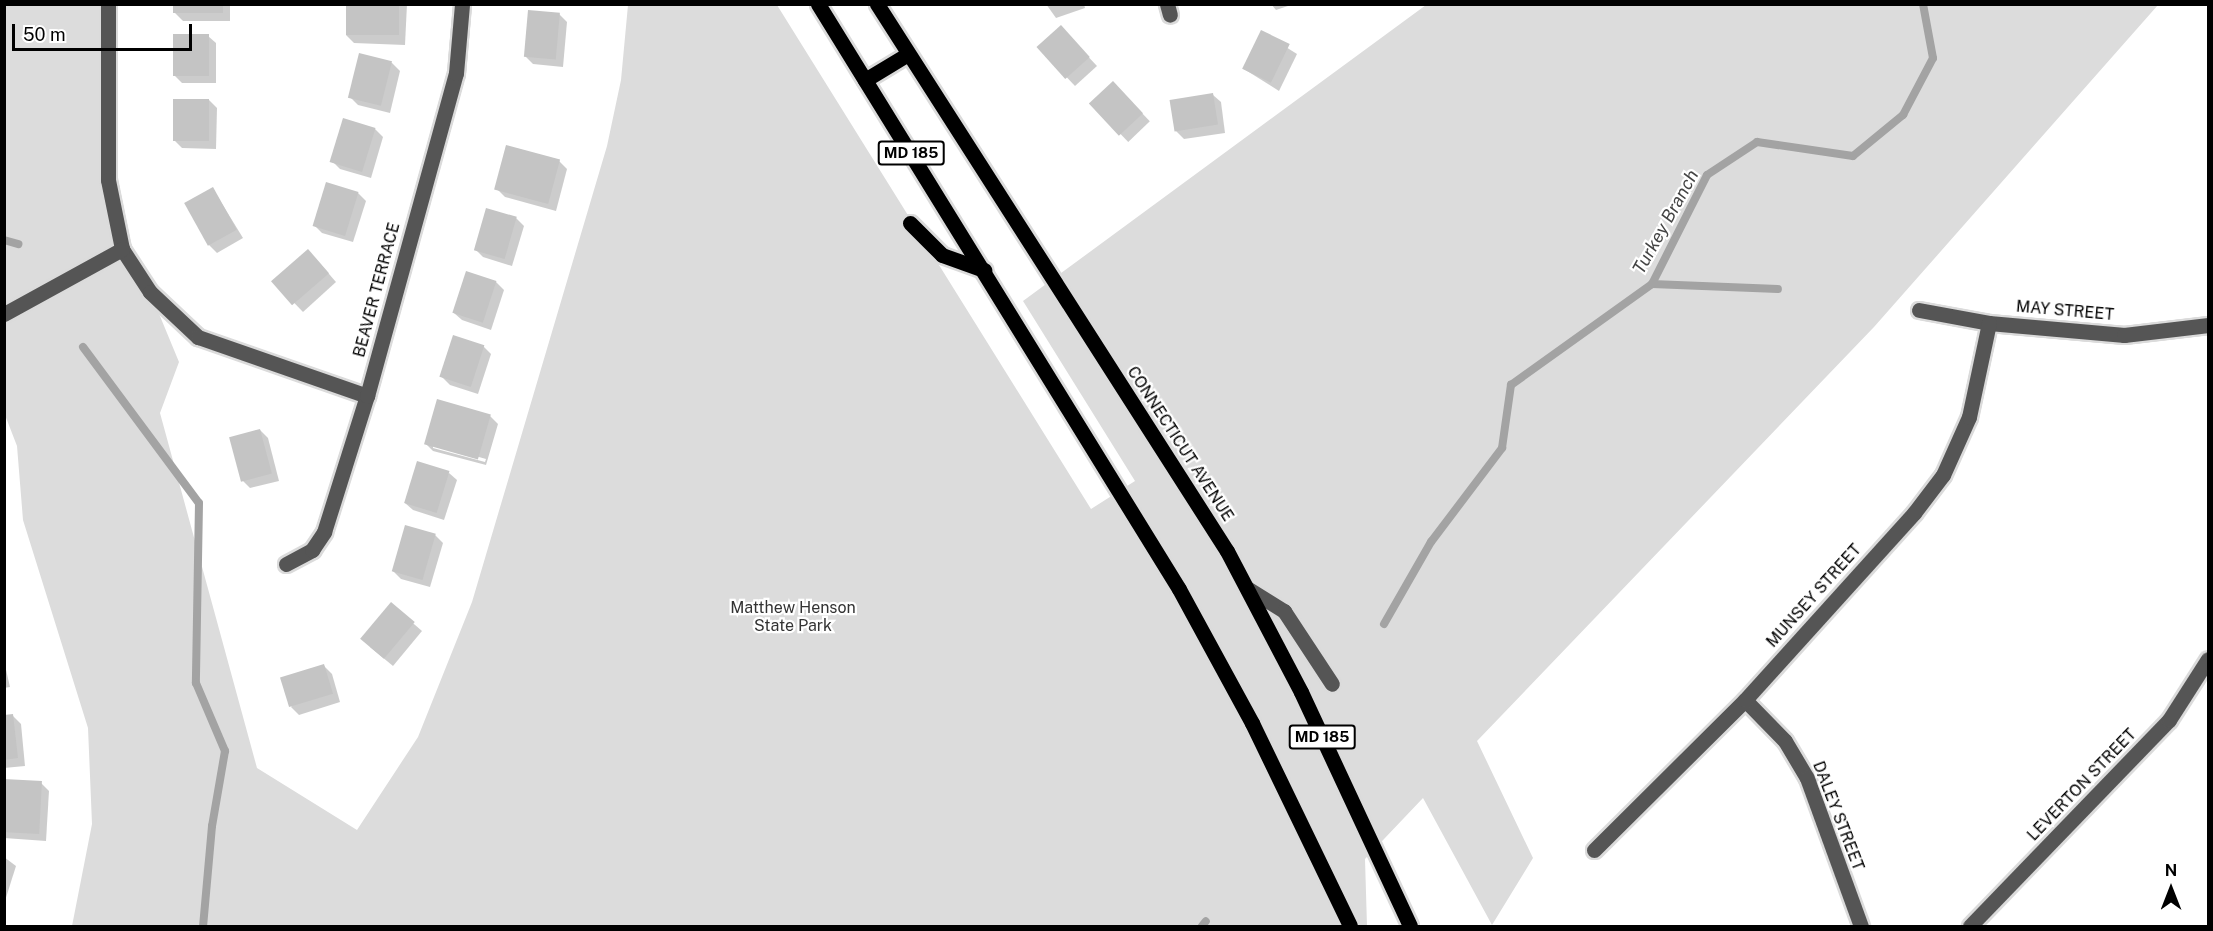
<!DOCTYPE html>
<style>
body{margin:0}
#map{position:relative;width:2213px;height:931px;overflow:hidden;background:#fff;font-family:"Public Sans",sans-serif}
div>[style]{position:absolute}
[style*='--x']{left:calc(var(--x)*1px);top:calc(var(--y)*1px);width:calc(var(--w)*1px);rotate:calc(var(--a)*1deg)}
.green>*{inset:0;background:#dcdcdc}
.shadow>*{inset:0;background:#0003;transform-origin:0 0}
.stream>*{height:8px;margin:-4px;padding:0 4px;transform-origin:4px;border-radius:4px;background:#a3a3a3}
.building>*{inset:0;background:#c4c4c4;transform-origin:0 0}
.roads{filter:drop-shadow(2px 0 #dbdbdb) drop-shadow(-2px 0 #dbdbdb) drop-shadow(0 2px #dbdbdb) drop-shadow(0 -2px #dbdbdb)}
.minor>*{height:15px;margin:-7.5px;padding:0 7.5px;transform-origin:7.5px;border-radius:7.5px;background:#555}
.major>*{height:15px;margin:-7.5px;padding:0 7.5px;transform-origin:7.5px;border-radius:7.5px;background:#000}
span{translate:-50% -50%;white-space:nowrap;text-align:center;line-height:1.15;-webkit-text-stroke:4.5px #fff;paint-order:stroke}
.shield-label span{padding:2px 4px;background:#fff;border:2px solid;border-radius:4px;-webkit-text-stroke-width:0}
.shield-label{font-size:15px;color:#000;font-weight:700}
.street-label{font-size:16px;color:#000}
.park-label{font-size:16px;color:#333}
.water-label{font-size:18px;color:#444;font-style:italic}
.frame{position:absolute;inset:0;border:6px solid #000;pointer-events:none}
.north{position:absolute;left:2141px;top:859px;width:60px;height:60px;-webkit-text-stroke:4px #fff;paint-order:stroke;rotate:0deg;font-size:16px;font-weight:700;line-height:24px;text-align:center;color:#000}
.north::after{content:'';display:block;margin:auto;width:21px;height:27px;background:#000;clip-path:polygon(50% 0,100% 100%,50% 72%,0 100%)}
.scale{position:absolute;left:12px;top:24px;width:180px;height:27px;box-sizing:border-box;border:3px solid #000;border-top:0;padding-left:8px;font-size:18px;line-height:21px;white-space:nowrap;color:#000;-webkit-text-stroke:4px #fff;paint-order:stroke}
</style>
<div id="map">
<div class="green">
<i style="clip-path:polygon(4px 5px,108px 5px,108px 180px,122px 249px,150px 292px,179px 362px,160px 413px,257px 768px,357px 830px,418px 737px,472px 602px,607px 146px,621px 80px,628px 5px,777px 5px,1091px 509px,1135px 481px,1023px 301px,1426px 5px,2158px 5px,1874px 327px,1477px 741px,1533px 858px,1492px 925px,1423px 798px,1365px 859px,1367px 926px,72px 926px,92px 824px,88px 728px,23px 520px,17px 446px,5px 415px)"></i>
</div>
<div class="shadow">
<i style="clip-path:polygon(175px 4px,230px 4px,230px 21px,183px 21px,175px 13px)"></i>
<i style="clip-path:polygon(347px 4px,407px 4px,405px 45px,354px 43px,346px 35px)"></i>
<i style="clip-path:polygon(1046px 4px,1084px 4px,1085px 8px,1056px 18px)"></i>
<i style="clip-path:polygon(1271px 4px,1294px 4px,1276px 10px)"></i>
<i style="clip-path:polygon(559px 14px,567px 22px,563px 67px,533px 64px,525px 56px)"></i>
<i style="clip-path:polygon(1262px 32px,1297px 54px,1279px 91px,1244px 69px)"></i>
<i style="clip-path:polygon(1068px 35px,1097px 66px,1075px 86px,1038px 47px)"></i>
<i style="clip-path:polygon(208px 36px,216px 43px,216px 83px,182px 83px,174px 75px)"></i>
<i style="clip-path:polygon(360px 55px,392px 63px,400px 71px,390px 113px,358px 105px,350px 97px)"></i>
<i style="left:1113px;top:83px;width:53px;height:30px;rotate:46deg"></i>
<i style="clip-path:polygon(1213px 95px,1221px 102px,1225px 133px,1184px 139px,1176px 131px)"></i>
<i style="clip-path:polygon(209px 100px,217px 108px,216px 149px,182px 148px,174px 140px)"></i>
<i style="clip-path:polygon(375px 129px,383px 137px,371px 178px,340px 169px,332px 161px)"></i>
<i style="clip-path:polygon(559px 161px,567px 169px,556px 211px,505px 197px,497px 189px)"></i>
<i style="clip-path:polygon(213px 189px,243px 238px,217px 253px,209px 245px)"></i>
<i style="clip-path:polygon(358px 193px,366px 201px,353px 242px,322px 233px,314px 225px)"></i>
<i style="clip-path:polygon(516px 218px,524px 226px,512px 266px,483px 257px,475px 249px)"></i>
<i style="clip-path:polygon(316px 259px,336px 282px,303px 312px,274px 282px)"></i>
<i style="clip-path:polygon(467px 273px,496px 282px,504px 290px,491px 330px,462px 320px,454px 313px)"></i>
<i style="clip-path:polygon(483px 346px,491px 354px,478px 394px,450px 385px,442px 377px)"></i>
<i style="clip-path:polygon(evenodd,490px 416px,498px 424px,486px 465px,433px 451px,425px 443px,490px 416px,433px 444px,486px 459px,485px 462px,433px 448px,433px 444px)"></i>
<i style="clip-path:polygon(260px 430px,268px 438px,279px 481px,250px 488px,242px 480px)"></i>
<i style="clip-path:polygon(449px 473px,457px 480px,444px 520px,413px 510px,405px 503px)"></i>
<i style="clip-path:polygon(435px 535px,443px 543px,430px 587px,401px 579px,393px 571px)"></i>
<i style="clip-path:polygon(391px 604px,422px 631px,393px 666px,370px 647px)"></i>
<i style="clip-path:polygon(4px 661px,10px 687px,4px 688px)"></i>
<i style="clip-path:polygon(324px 666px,332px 674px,340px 702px,299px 715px,291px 707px)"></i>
<i style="clip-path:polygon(13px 716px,21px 724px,25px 766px,4px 768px,4px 717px)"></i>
<i style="clip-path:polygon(4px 780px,41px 783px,49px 791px,46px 841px,4px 838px)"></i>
<i style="clip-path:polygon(4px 857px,16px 866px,4px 904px)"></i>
</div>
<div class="stream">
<i style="--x:4;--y:240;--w:15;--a:16"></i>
<i style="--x:1652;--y:284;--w:126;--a:2.3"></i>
<i style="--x:83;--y:347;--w:194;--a:53.4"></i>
<i style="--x:199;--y:503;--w:180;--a:91"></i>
<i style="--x:196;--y:683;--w:74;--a:66.9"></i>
<i style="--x:225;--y:751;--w:76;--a:99.8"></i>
<i style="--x:212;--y:826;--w:100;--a:95.1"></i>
<i style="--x:1384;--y:624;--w:95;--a:-60.2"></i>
<i style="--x:1431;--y:542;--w:118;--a:-52.9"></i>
<i style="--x:1502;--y:448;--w:64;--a:-81.9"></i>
<i style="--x:1511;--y:385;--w:173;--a:-35.6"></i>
<i style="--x:1652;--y:284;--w:122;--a:-63.2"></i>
<i style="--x:1707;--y:175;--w:60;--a:-33.4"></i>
<i style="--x:1757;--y:142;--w:97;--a:8.3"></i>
<i style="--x:1853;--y:156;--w:65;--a:-39.4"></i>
<i style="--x:1903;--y:115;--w:64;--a:-62.2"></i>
<i style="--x:1933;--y:58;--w:55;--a:-100.5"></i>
<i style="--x:1202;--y:926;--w:6;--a:-51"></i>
</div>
<div class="building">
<i style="left:173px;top:4px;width:50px;height:9px"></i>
<i style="left:346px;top:4px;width:53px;height:31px"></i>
<i style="left:528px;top:10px;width:32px;height:47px;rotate:5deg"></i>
<i style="left:1061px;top:25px;width:43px;height:33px;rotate:48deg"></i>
<i style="left:1261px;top:30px;width:32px;height:43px;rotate:26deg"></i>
<i style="left:173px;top:34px;width:36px;height:42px"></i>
<i style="left:359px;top:53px;width:34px;height:46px;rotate:14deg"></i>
<i style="left:1113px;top:81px;width:44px;height:33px;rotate:47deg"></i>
<i style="left:1213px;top:93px;width:32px;height:44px;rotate:81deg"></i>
<i style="left:173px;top:99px;width:36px;height:42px"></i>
<i style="left:343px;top:118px;width:34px;height:46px;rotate:17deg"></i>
<i style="left:506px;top:145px;width:56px;height:46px;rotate:15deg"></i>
<i style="left:326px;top:182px;width:34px;height:46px;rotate:17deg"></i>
<i style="left:213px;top:187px;width:49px;height:33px;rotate:61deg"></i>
<i style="left:486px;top:208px;width:32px;height:44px;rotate:16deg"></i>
<i style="left:308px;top:249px;width:32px;height:49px;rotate:49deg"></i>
<i style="left:466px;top:271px;width:32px;height:44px;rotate:18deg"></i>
<i style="left:453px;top:335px;width:33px;height:44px;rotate:18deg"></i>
<i style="left:437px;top:399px;width:56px;height:47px;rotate:16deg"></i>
<i style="left:260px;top:429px;width:46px;height:32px;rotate:75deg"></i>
<i style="left:417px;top:461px;width:34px;height:44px;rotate:17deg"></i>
<i style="left:405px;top:525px;width:32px;height:48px;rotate:16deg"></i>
<i style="left:391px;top:602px;width:31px;height:48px;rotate:40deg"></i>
<i style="left:324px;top:664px;width:31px;height:46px;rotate:73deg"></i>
<i style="clip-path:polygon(13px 714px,18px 758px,4px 760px,4px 715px)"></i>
<i style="left:4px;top:779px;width:38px;height:53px;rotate:3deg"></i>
</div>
<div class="roads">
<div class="minor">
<i style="--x:108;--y:4;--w:176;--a:90"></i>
<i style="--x:108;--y:180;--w:70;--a:78.5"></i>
<i style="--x:122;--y:249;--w:51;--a:56.9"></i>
<i style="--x:150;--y:292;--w:66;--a:43.2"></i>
<i style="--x:198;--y:337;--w:179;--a:19.2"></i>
<i style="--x:1167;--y:4;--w:11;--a:75"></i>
<i style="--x:1919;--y:310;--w:71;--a:10.5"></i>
<i style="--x:1989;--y:323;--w:136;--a:5.1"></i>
<i style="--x:2124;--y:335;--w:85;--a:-6.8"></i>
<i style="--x:4;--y:314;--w:135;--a:-28.8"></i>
<i style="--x:286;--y:564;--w:30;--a:-28"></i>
<i style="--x:312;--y:550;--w:22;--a:-56"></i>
<i style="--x:324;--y:532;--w:143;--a:-72.5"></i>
<i style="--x:367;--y:396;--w:335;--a:-74.6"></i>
<i style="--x:456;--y:73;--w:69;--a:-85"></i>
<i style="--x:1247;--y:588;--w:44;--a:31.9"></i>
<i style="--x:1284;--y:611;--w:87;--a:56.7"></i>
<i style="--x:1745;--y:700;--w:57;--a:45.7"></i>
<i style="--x:1785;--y:741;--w:43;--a:59.3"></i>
<i style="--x:1807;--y:778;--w:158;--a:70"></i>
<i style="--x:1594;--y:850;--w:213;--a:-44.8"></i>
<i style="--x:1745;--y:700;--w:252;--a:-47.9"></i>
<i style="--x:1914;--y:513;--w:48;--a:-52.7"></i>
<i style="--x:1943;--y:475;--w:64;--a:-65.9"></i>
<i style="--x:1969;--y:417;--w:96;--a:-78"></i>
<i style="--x:1970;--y:926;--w:286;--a:-46"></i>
<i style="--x:2169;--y:720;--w:72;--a:-57.4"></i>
</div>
<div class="major">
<i style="--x:818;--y:4;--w:687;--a:58.32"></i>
<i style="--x:1179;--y:589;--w:153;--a:61.4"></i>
<i style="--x:1252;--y:723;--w:225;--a:64.2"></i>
<i style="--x:877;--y:4;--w:649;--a:57.39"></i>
<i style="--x:1227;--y:551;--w:159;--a:62.3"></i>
<i style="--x:1301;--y:692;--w:258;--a:65"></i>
<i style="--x:865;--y:80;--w:50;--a:-31.2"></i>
<i style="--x:910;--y:223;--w:45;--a:45"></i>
<i style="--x:942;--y:255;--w:45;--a:19.7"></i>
</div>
</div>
<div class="shield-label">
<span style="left:911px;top:153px">MD 185</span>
<span style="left:1322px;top:737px">MD 185</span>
</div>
<div class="street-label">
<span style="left:377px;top:290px;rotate:-75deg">BEAVER TERRACE</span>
<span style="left:2065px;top:311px;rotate:5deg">MAY STREET</span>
<span style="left:1180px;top:444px;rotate:57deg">CONNECTICUT AVENUE</span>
<span style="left:1814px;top:596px;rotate:-48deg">MUNSEY STREET</span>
<span style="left:2082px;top:785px;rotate:-46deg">LEVERTON STREET</span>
<span style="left:1838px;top:816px;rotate:69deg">DALEY STREET</span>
</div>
<div class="park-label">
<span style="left:793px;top:617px">Matthew Henson<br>State Park</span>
</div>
<div class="water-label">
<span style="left:1666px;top:222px;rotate:-61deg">Turkey Branch</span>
</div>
<div class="frame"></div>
<div class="north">N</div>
<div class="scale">50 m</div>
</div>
